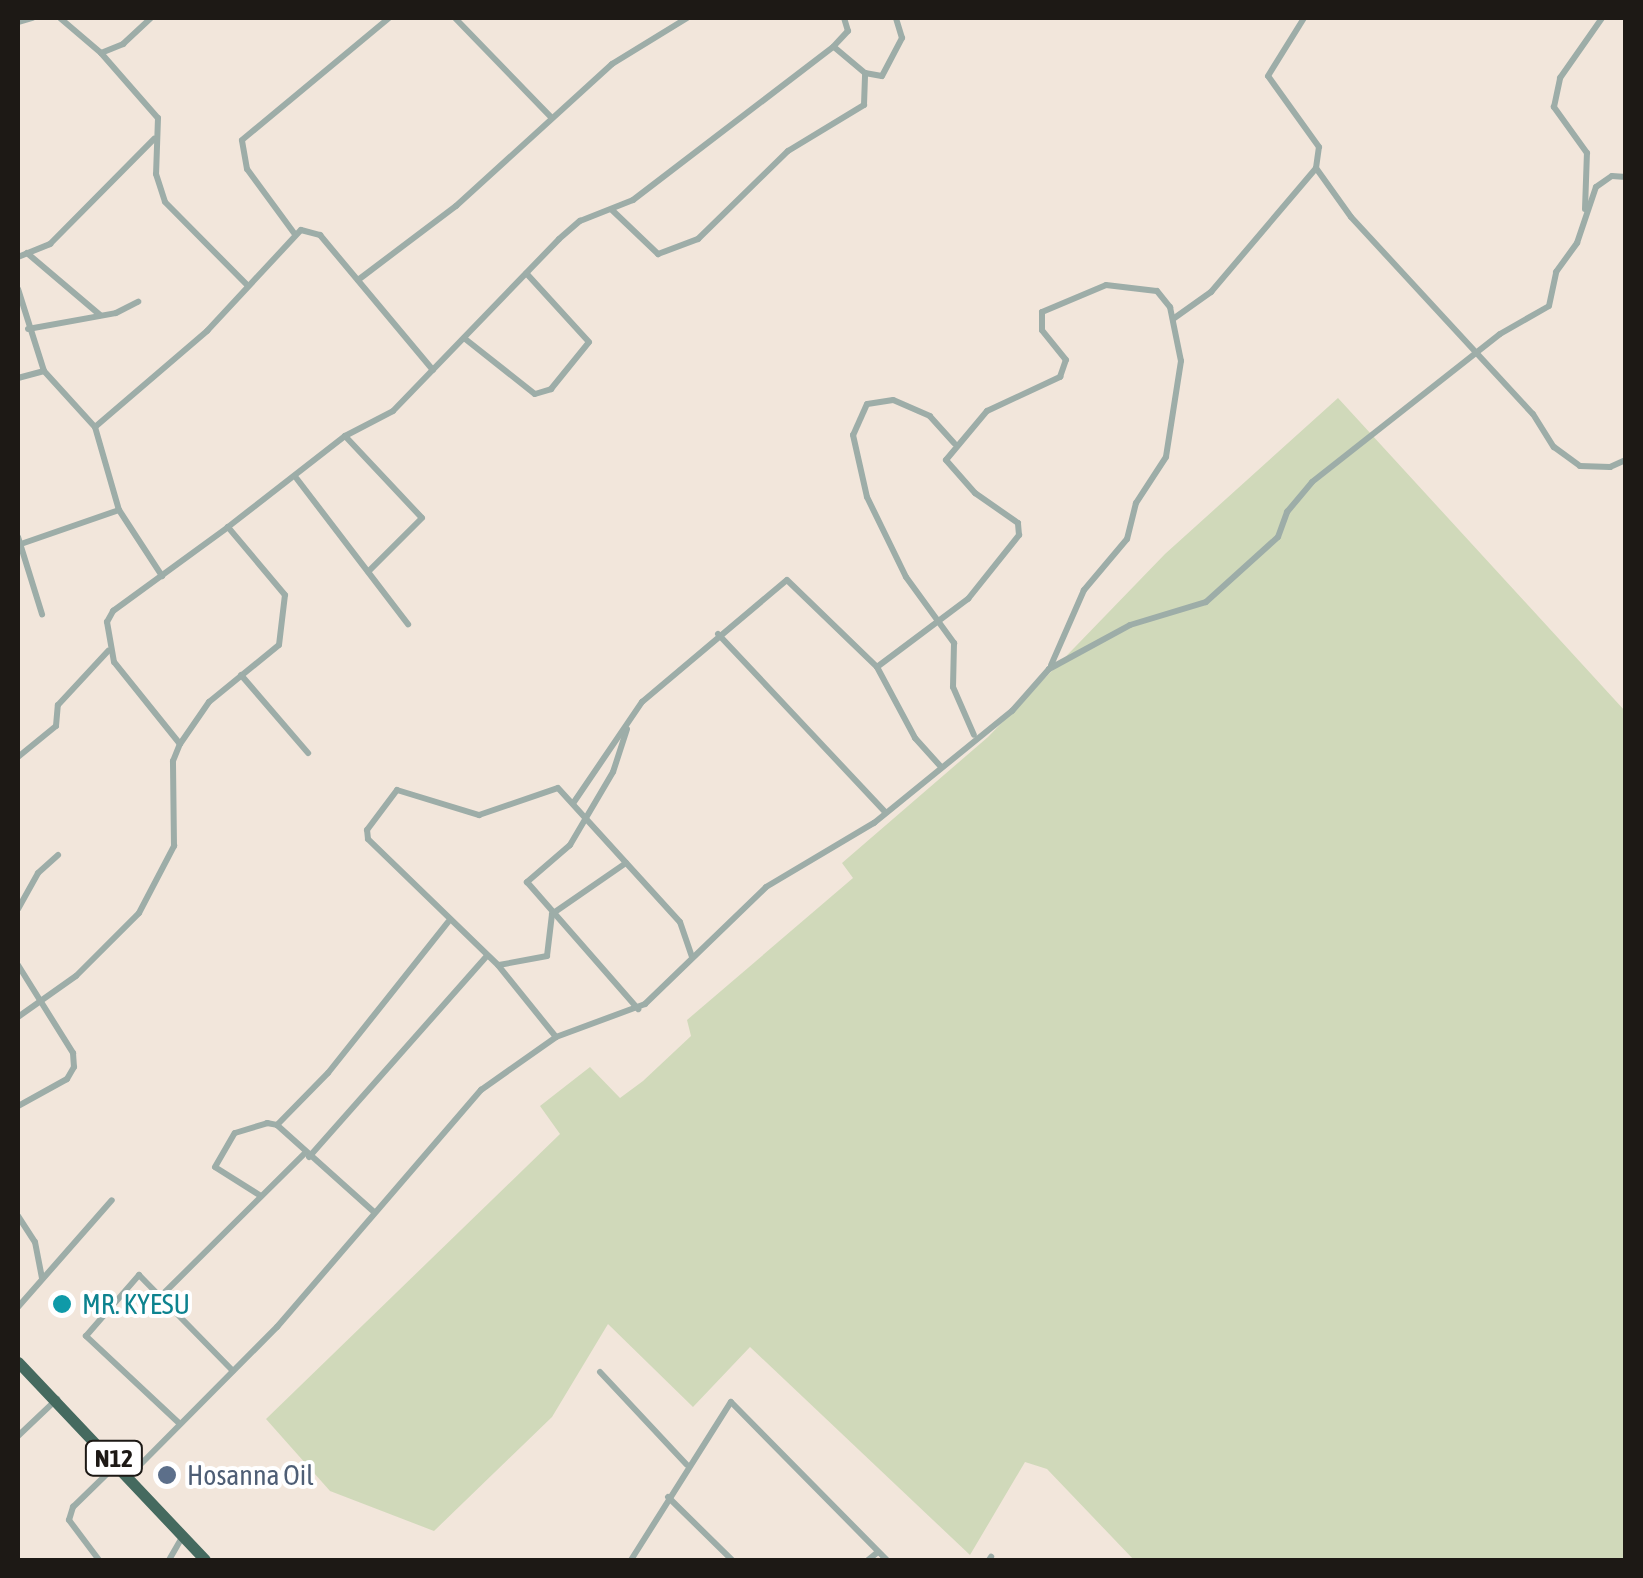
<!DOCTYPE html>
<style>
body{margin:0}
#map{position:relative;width:1643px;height:1578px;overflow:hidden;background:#f2e6db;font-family:"Asap Condensed",sans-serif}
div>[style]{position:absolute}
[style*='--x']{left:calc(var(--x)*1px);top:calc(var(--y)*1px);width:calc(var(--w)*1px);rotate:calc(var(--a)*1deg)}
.green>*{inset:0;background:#d0d9ba}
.street>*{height:6px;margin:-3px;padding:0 3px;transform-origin:3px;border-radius:3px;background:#9dada8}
.highway>*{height:11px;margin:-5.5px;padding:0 5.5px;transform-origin:5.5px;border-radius:5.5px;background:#456a5f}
.dots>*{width:28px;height:28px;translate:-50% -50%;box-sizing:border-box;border:5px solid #fff;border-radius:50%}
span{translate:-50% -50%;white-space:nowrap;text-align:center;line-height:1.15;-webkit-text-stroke:8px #fff;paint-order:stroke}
.shield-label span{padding:2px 8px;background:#fff;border:2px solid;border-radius:8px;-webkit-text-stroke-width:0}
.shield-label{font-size:25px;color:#1d1915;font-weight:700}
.culture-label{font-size:28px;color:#0d838f}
.left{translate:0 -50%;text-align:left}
.service-label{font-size:28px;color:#4e5e75}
.frame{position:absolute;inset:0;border:20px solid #1d1915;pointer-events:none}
</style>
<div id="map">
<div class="green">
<i style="clip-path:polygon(1338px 398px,1625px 711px,1625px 1560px,1134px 1560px,1047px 1469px,1025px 1462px,970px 1555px,750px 1347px,693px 1407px,608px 1324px,552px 1417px,434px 1531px,330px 1491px,266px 1419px,560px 1134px,540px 1106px,590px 1067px,620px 1098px,643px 1081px,691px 1036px,687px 1020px,853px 878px,842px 863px,988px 737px,1165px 554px)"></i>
</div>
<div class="street">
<i style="--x:60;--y:18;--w:54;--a:40.5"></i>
<i style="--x:101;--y:53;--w:24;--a:-22"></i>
<i style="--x:123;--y:44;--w:38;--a:-43"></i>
<i style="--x:455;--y:18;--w:139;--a:45.9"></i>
<i style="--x:18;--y:22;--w:15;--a:-16"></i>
<i style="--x:834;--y:47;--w:40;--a:40"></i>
<i style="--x:865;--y:73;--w:17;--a:10"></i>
<i style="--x:882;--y:76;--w:43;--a:-62.2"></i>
<i style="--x:902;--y:38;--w:21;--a:-107"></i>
<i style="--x:101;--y:53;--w:86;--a:48.8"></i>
<i style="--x:158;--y:118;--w:56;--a:92"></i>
<i style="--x:156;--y:174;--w:29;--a:72"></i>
<i style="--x:165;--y:202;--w:117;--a:45.3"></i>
<i style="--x:1316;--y:168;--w:60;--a:54.5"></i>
<i style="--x:1351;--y:217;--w:268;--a:47.3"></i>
<i style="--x:1533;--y:414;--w:39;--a:58"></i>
<i style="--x:1554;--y:447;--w:32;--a:36"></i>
<i style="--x:1580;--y:466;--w:30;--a:2"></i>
<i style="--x:1610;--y:467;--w:17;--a:-24"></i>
<i style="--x:1585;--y:209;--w:56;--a:-88"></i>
<i style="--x:1587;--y:153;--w:57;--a:-125.7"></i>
<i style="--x:1554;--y:107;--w:30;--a:-78"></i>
<i style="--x:1560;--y:78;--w:73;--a:-55"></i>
<i style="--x:612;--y:210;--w:64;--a:43.7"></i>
<i style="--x:658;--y:254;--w:43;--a:-20.6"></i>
<i style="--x:698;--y:239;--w:126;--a:-44.4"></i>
<i style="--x:788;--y:151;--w:89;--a:-31.2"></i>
<i style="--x:864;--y:105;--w:32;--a:-88"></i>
<i style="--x:294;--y:233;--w:79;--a:-126.3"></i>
<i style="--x:247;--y:169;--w:29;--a:-100"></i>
<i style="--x:242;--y:140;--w:191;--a:-39.7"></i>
<i style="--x:27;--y:253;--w:96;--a:40.3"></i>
<i style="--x:18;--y:257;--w:35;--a:-22"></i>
<i style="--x:50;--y:244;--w:148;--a:-45.3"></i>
<i style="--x:358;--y:280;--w:123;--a:-37.1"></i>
<i style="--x:456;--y:206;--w:211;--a:-42.3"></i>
<i style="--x:612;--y:64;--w:88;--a:-31.5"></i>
<i style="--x:18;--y:289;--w:86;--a:72.4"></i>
<i style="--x:44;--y:371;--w:76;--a:47.7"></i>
<i style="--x:95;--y:427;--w:86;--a:73.9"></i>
<i style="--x:119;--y:510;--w:79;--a:56.9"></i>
<i style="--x:1173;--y:319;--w:47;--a:-35.4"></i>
<i style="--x:1211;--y:292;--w:162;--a:-49.7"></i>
<i style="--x:1316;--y:168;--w:21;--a:-82"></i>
<i style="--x:1319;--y:147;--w:87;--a:-125.7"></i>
<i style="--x:1268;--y:76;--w:68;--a:-58.2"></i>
<i style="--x:28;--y:329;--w:89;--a:-10.3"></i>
<i style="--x:116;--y:313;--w:25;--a:-27"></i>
<i style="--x:464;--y:338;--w:90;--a:38.3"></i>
<i style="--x:535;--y:394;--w:17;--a:-17"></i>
<i style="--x:551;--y:389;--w:60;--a:-51"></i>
<i style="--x:589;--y:342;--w:93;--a:-132.4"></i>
<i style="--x:18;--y:378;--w:27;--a:-15"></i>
<i style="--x:95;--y:427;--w:148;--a:-40.6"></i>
<i style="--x:207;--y:331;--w:138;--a:-47.1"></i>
<i style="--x:301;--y:230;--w:20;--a:15"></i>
<i style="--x:320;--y:235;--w:176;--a:50.1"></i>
<i style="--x:345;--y:436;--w:112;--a:46.8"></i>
<i style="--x:422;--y:518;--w:76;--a:135"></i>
<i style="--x:954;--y:443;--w:36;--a:-132"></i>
<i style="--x:930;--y:416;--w:40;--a:-156.6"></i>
<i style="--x:893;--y:400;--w:26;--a:171"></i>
<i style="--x:867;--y:404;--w:34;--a:114"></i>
<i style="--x:853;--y:435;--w:64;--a:77.3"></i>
<i style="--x:867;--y:497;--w:89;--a:64"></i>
<i style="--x:906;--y:577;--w:82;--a:54"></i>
<i style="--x:954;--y:643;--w:44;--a:91.3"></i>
<i style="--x:953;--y:687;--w:52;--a:66.4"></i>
<i style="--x:297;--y:479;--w:183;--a:52.6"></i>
<i style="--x:18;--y:537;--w:81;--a:72.7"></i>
<i style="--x:18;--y:545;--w:107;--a:-19.1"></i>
<i style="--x:718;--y:634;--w:244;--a:46.8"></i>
<i style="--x:877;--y:667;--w:114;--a:-36.8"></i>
<i style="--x:968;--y:599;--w:82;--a:-51.4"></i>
<i style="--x:1019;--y:535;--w:12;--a:-95"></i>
<i style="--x:1018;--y:523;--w:52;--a:-145.1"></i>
<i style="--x:975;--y:493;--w:44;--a:-131.3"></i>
<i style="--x:946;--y:460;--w:64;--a:-50.1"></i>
<i style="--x:987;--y:411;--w:81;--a:-25"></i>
<i style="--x:1060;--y:377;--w:18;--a:-71"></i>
<i style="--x:1066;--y:360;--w:38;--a:-129"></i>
<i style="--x:1042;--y:330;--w:18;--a:-90"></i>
<i style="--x:1042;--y:312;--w:69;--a:-22.9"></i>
<i style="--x:1106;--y:285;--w:51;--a:6.7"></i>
<i style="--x:1157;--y:291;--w:21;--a:51"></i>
<i style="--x:1170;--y:307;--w:55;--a:78.5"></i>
<i style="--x:1181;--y:361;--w:97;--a:98.9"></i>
<i style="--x:1166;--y:457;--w:55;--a:123.1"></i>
<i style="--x:1136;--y:503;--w:37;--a:104"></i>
<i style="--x:1127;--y:539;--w:67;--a:130.1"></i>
<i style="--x:1084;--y:590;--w:82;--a:113.7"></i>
<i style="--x:241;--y:675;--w:103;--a:49.3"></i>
<i style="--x:627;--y:729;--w:45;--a:108"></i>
<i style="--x:613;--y:772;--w:85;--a:120.5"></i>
<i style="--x:570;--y:845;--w:57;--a:139.3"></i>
<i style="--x:527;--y:882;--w:169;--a:48.8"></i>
<i style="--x:180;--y:744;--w:105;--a:-128.8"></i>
<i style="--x:114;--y:662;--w:41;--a:-99.9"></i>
<i style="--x:107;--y:622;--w:13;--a:-61"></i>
<i style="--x:113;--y:611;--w:142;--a:-36.1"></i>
<i style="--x:18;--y:757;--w:49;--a:-39.2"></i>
<i style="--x:56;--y:726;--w:21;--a:-85"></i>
<i style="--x:58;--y:705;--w:74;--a:-47.2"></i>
<i style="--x:574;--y:802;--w:121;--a:-55.8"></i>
<i style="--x:642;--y:702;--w:189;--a:-40.1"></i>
<i style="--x:787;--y:580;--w:125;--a:44"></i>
<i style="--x:877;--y:667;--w:81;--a:61.8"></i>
<i style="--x:915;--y:738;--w:38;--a:48"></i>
<i style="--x:18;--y:909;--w:41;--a:-60.9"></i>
<i style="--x:38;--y:873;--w:27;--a:-42"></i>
<i style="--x:18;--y:965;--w:104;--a:58"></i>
<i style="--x:73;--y:1053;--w:14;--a:86"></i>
<i style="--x:74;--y:1067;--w:14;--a:120"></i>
<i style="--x:67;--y:1079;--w:56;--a:151.1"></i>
<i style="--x:499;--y:965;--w:49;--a:-10.6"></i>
<i style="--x:547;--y:956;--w:42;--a:-83.2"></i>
<i style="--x:552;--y:914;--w:90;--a:-34.6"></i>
<i style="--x:18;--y:1017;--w:71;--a:-35.3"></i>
<i style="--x:76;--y:976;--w:89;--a:-45"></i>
<i style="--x:139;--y:913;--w:76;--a:-62.4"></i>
<i style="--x:174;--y:846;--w:85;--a:-90.7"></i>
<i style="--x:173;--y:761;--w:18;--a:-68"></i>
<i style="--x:180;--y:744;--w:51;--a:-55.4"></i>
<i style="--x:209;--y:702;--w:90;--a:-39.2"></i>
<i style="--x:279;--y:645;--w:50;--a:-83.2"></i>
<i style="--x:285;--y:595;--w:89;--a:-130"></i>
<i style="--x:228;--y:527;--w:148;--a:-37.9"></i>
<i style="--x:345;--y:436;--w:54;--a:-27.5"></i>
<i style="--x:393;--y:411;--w:239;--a:-46"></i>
<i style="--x:559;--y:239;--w:28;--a:-41"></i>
<i style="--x:580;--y:221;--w:57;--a:-21.6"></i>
<i style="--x:633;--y:200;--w:252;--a:-37.4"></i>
<i style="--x:833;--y:47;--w:22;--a:-47"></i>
<i style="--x:848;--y:31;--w:14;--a:-107"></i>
<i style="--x:556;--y:1037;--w:92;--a:-128.9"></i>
<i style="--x:498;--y:965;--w:181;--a:-135.9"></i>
<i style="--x:368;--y:839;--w:9;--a:-96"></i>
<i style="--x:367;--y:830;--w:50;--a:-53.1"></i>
<i style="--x:397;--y:790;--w:86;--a:17"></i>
<i style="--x:479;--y:815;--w:83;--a:-18.9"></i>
<i style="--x:558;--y:788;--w:181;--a:47.7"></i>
<i style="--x:680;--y:922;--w:37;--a:71"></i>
<i style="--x:277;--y:1125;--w:73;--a:-45.6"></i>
<i style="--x:328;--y:1073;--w:193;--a:-51.5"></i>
<i style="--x:309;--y:1157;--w:267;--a:-48.5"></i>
<i style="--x:261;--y:1196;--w:54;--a:-147.8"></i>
<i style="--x:215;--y:1167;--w:39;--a:-60"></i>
<i style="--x:235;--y:1133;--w:34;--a:-17"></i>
<i style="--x:267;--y:1123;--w:10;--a:11"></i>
<i style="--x:277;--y:1125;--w:130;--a:41.9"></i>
<i style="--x:18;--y:1216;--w:31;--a:57"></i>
<i style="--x:35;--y:1242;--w:37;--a:79"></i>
<i style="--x:163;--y:1294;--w:200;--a:-44.8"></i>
<i style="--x:18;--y:1307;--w:142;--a:-48.7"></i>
<i style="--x:600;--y:1372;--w:127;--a:46.9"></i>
<i style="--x:180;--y:1424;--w:129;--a:-136.9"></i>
<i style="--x:86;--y:1336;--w:81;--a:-49"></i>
<i style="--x:139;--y:1275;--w:134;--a:45.6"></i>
<i style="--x:18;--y:1436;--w:54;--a:-43.5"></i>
<i style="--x:130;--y:1475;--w:209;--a:-45.2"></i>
<i style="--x:277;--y:1327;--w:313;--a:-49.3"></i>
<i style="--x:481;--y:1090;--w:92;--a:-35.2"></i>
<i style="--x:556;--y:1037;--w:95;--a:-20.3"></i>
<i style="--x:645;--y:1004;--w:168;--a:-44"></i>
<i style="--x:766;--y:887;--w:126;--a:-30.7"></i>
<i style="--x:874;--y:823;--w:178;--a:-39.1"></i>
<i style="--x:1012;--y:711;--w:56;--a:-48.6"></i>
<i style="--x:1049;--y:669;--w:92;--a:-28.5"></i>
<i style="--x:1130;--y:625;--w:79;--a:-16.8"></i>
<i style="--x:1206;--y:602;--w:97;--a:-42.1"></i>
<i style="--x:1278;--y:537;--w:27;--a:-70"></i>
<i style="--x:1287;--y:512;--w:39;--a:-50"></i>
<i style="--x:1312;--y:482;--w:239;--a:-38.2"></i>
<i style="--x:1500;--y:334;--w:56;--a:-29.7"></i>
<i style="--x:1549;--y:306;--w:35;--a:-78"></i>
<i style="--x:1556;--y:272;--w:36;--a:-54"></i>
<i style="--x:1577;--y:243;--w:59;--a:-71.3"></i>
<i style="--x:1596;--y:187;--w:19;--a:-35"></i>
<i style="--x:1612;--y:176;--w:14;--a:4"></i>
<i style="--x:668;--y:1497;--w:90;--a:44.5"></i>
<i style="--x:99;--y:1560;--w:50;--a:-126.9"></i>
<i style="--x:69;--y:1520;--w:14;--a:-73"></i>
<i style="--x:73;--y:1507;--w:59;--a:-44.3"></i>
<i style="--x:169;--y:1560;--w:28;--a:-60"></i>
<i style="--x:631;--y:1560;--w:187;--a:-57.7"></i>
<i style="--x:731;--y:1402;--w:222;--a:45.4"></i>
<i style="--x:868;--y:1560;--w:13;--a:-39"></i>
<i style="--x:989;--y:1560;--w:4;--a:-56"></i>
</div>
<div class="highway">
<i style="--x:18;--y:1362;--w:272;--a:46.6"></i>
</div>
<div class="dots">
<i style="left:62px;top:1304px;background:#0f9aa8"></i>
<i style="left:167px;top:1475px;background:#5c6f8a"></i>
</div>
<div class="shield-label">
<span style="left:114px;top:1458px">N12</span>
</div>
<div class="culture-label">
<span class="left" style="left:82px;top:1304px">MR. KYESU</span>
</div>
<div class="service-label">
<span class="left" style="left:187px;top:1475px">Hosanna Oil</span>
</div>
<div class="frame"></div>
</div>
